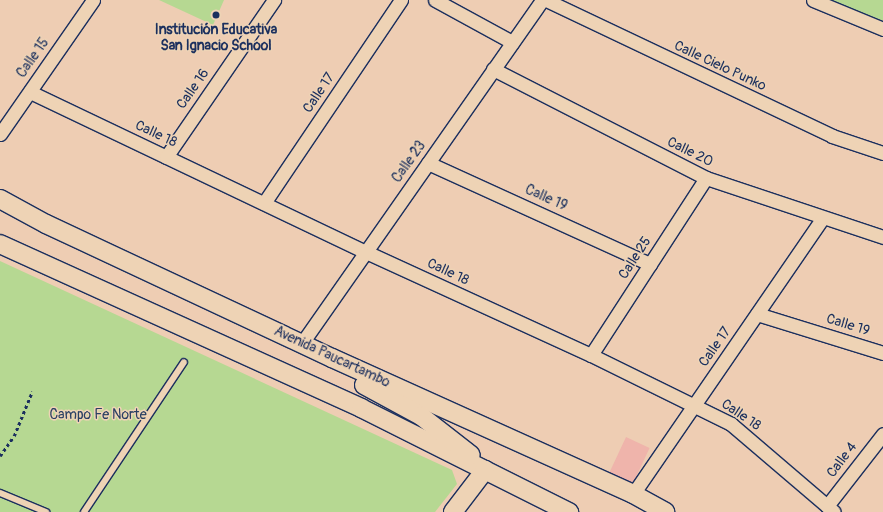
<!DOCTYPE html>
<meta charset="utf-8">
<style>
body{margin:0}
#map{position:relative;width:883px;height:512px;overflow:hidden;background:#eecdb3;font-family:Pangolin,sans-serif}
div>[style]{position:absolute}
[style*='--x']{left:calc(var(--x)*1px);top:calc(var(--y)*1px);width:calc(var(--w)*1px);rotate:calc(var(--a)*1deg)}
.green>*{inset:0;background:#b6d892}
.building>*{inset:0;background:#efb4ab;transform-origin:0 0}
.path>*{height:2.5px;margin-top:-1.25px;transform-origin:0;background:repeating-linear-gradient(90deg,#1b2f5e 0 3px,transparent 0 6px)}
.roads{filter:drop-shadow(1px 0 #1b2f5e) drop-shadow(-1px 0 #1b2f5e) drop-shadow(0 1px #1b2f5e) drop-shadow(0 -1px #1b2f5e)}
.lane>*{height:6px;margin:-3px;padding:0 3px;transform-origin:3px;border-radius:3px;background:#eed3b5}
.street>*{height:13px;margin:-6.5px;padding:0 6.5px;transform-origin:6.5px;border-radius:6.5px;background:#eed3b5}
.secondary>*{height:18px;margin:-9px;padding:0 9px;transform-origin:9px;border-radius:9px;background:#eed3b5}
.dots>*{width:11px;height:11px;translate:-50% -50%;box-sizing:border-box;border:2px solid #eed3b5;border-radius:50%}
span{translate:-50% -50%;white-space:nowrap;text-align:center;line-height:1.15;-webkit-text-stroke:3px #eed3b5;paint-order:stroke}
.poi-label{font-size:14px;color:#1b2f5e;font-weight:700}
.street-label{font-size:14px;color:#1b2f5e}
.park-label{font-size:14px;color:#2a4063}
</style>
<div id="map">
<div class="green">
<i style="clip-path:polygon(159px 0,224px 0,213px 25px)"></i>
<i style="clip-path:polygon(830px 0,883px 0,883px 21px)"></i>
<i style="clip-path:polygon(0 261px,452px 470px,457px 484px,435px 512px,0 512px)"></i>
</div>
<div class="building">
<i style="left:626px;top:437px;width:26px;height:45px;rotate:25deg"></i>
</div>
<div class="path">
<i style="--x:0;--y:456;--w:24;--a:-55"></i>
<i style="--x:14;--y:436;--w:48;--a:-67.8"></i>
</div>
<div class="roads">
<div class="lane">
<i style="--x:0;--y:493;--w:50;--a:22.4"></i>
<i style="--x:84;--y:512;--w:180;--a:-56.3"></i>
</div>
<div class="street">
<i style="--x:435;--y:0;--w:88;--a:28.6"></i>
<i style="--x:546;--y:0;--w:317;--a:25.4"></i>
<i style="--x:832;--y:136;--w:54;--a:18.4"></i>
<i style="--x:813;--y:0;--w:76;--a:22.5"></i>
<i style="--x:493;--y:69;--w:239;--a:27.1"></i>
<i style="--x:706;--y:178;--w:187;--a:18.4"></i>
<i style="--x:30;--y:92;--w:372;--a:25.5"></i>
<i style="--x:366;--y:252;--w:247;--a:24.6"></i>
<i style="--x:591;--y:355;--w:156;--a:26.2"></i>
<i style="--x:731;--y:424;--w:135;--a:40.5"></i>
<i style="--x:0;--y:134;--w:163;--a:-55.2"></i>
<i style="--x:166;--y:157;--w:191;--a:-55.5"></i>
<i style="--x:428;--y:163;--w:244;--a:24.5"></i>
<i style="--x:264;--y:203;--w:245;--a:-56"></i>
<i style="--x:757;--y:314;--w:132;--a:17.2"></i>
<i style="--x:302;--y:343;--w:419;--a:-55"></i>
<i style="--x:591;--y:355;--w:211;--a:-57"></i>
<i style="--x:633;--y:494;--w:335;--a:-55.5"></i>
<i style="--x:827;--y:506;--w:91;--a:-52.1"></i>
</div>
<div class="secondary">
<i style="--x:0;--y:199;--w:52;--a:28.5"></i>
<i style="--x:46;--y:224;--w:316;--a:25.1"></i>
<i style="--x:332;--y:358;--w:330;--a:24.3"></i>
<i style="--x:633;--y:494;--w:37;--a:29"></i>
<i style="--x:0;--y:244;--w:397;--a:24.4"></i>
<i style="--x:361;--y:408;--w:233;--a:26.6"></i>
<i style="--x:364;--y:385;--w:65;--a:28.5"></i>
<i style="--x:421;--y:416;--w:63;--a:38"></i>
<i style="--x:453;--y:512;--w:53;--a:-52.7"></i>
</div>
</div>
<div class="dots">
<i style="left:216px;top:15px;background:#1b2f5e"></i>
</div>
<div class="poi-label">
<span style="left:216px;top:38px">Institución Educativa<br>San Ignacio School</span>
</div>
<div class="street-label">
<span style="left:33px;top:58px;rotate:-55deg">Calle 15</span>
<span style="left:720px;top:66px;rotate:25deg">Calle Cielo Punko</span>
<span style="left:193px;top:89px;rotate:-55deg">Calle 16</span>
<span style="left:319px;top:93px;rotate:-56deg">Calle 17</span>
<span style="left:156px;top:134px;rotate:25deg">Calle 18</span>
<span style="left:690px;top:152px;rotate:26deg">Calle 20</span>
<span style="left:409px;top:162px;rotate:-55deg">Calle 23</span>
<span style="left:546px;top:198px;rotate:24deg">Calle 19</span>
<span style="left:635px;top:258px;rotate:-57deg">Calle 25</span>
<span style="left:448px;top:272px;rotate:25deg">Calle 18</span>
<span style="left:848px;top:325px;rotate:17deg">Calle 19</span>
<span style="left:715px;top:347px;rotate:-55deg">Calle 17</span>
<span style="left:332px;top:357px;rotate:25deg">Avenida Paucartambo</span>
<span style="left:741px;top:415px;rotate:34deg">Calle 18</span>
<span style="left:842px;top:460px;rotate:-53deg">Calle 4</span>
</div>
<div class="park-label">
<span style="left:98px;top:415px">Campo Fe Norte</span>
</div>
</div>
